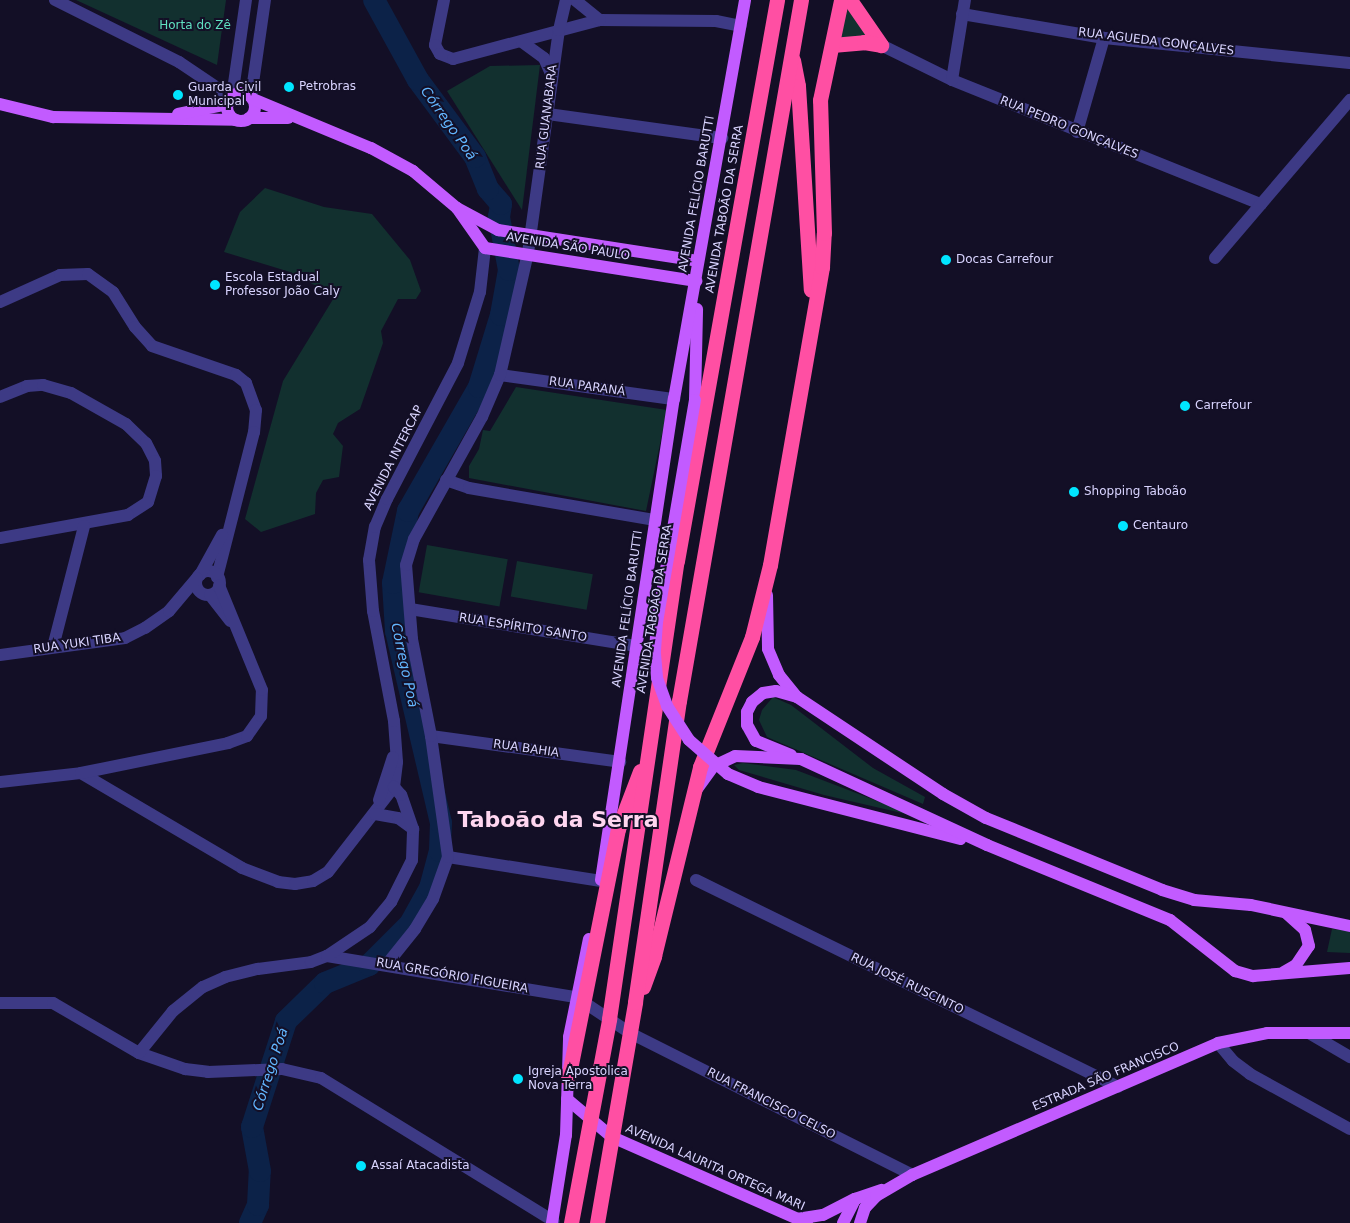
<!DOCTYPE html>
<meta charset="utf-8">
<style>
body{margin:0}
#map{position:relative;width:1350px;height:1223px;overflow:hidden;background:#130f26;font-family:"DejaVu Sans",sans-serif}
div>[style]{position:absolute}
[style*='--x']{left:calc(var(--x)*1px);top:calc(var(--y)*1px);width:calc(var(--w)*1px);rotate:calc(var(--a)*1deg)}
.green>*{inset:0;background:#12302f;transform-origin:0 0}
.river>*{height:22px;margin:-11px;padding:0 11px;transform-origin:11px;border-radius:11px;background:#0c2248}
.minor>*{height:12px;margin:-6px;padding:0 6px;transform-origin:6px;border-radius:6px;background:#3d3a85}
.minor>.ring{margin:-6px;padding:0;box-sizing:content-box;background:none;border:12px solid #3d3a85;border-radius:50%}
.major>*{height:12px;margin:-6px;padding:0 6px;transform-origin:6px;border-radius:6px;background:#c25bff}
.major>.ring{margin:-6px;padding:0;box-sizing:content-box;background:none;border:12px solid #c25bff;border-radius:50%}
.highway>*{height:15px;margin:-7.5px;padding:0 7.5px;transform-origin:7.5px;border-radius:7.5px;background:#ff4fa3}
.major-bridge>*{height:12px;margin:-6px;padding:0 6px;transform-origin:6px;border-radius:6px;background:#c25bff}
.dots>*{width:14px;height:14px;translate:-50% -50%;box-sizing:border-box;border:2px solid #130f26;border-radius:50%}
span{translate:-50% -50%;white-space:nowrap;text-align:center;line-height:1.15;-webkit-text-stroke:4px #130f26;paint-order:stroke}
.park-label{font-size:12px;color:#5fe0c0}
.street-label{font-size:12px;color:#d9d4ff}
.poi-label{font-size:12px;color:#d9d4ff}
.left{translate:0 -50%;text-align:left}
.water-label{font-size:14px;color:#62b6ff;font-style:italic}
.town-label{font-size:22px;color:#ffd6f0;font-weight:700}
</style>
<div id="map">
<div class="green">
<i style="clip-path:polygon(76px 0,226px 0,217px 65px)"></i>
<i style="clip-path:polygon(844px 0,873px 39px,837px 40px)"></i>
<i style="clip-path:polygon(540px 65px,522px 210px,447px 91px,490px 66px)"></i>
<i style="clip-path:polygon(265px 188px,324px 207px,372px 214px,410px 260px,421px 291px,416px 299px,398px 299px,381px 331px,383px 343px,360px 409px,338px 423px,333px 434px,343px 446px,339px 477px,323px 480px,316px 493px,315px 514px,261px 532px,245px 519px,283px 381px,335px 296px,290px 272px,224px 252px,240px 212px)"></i>
<i style="clip-path:polygon(516px 387px,667px 410px,646px 511px,469px 478px,469px 466px,479px 449px,483px 430px,490px 431px)"></i>
<i style="left:427px;top:545px;width:82px;height:48px;rotate:10deg"></i>
<i style="left:517px;top:561px;width:77px;height:36px;rotate:10deg"></i>
<i style="clip-path:polygon(773px 697px,791px 705px,873px 768px,925px 797px,923px 804px,767px 737px,759px 720px,762px 710px)"></i>
<i style="clip-path:polygon(743px 763px,796px 770px,919px 817px,824px 795px,739px 770px,734px 765px)"></i>
<i style="clip-path:polygon(1332px 929px,1350px 931px,1350px 953px,1327px 952px)"></i>
</div>
<div class="river">
<i style="--x:250;--y:1223;--w:20;--a:-66"></i>
<i style="--x:258;--y:1205;--w:34;--a:-87"></i>
<i style="--x:260;--y:1171;--w:45;--a:-100.3"></i>
<i style="--x:252;--y:1127;--w:111;--a:-72.2"></i>
<i style="--x:286;--y:1021;--w:54;--a:-44.3"></i>
<i style="--x:325;--y:983;--w:48;--a:-22.2"></i>
<i style="--x:369;--y:965;--w:58;--a:-45"></i>
<i style="--x:410;--y:924;--w:41;--a:-60.9"></i>
<i style="--x:430;--y:888;--w:38;--a:-75"></i>
<i style="--x:440;--y:851;--w:28;--a:-88"></i>
<i style="--x:441;--y:823;--w:197;--a:-103.2"></i>
<i style="--x:396;--y:631;--w:48;--a:-93.6"></i>
<i style="--x:393;--y:583;--w:74;--a:-78.2"></i>
<i style="--x:408;--y:511;--w:143;--a:-60.2"></i>
<i style="--x:479;--y:387;--w:75;--a:-73"></i>
<i style="--x:501;--y:315;--w:46;--a:-79.9"></i>
<i style="--x:509;--y:270;--w:54;--a:-100.7"></i>
<i style="--x:499;--y:217;--w:13;--a:-81"></i>
<i style="--x:501;--y:204;--w:20;--a:-131"></i>
<i style="--x:488;--y:189;--w:35;--a:-112"></i>
<i style="--x:475;--y:157;--w:96;--a:-126.5"></i>
<i style="--x:418;--y:80;--w:91;--a:-118.8"></i>
</div>
<div class="minor">
<i style="--x:55;--y:0;--w:139;--a:26.6"></i>
<i style="--x:179;--y:62;--w:63;--a:33.9"></i>
<i style="--x:444;--y:0;--w:46;--a:101.3"></i>
<i style="--x:435;--y:45;--w:10;--a:61"></i>
<i style="--x:440;--y:54;--w:14;--a:21"></i>
<i style="--x:453;--y:59;--w:152;--a:-14.9"></i>
<i style="--x:600;--y:20;--w:116;--a:0.5"></i>
<i style="--x:716;--y:21;--w:25;--a:11"></i>
<i style="--x:575;--y:0;--w:32;--a:39"></i>
<i style="--x:962;--y:14;--w:144;--a:9.6"></i>
<i style="--x:1104;--y:38;--w:247;--a:5.8"></i>
<i style="--x:522;--y:42;--w:27;--a:36"></i>
<i style="--x:544;--y:58;--w:20;--a:66"></i>
<i style="--x:881;--y:45;--w:79;--a:26.2"></i>
<i style="--x:952;--y:80;--w:333;--a:21.9"></i>
<i style="--x:952;--y:80;--w:81;--a:-80.8"></i>
<i style="--x:232;--y:97;--w:98;--a:-81.8"></i>
<i style="--x:251;--y:97;--w:98;--a:-81.8"></i>
<i style="--x:548;--y:114;--w:176;--a:7.9"></i>
<i style="--x:1077;--y:132;--w:98;--a:-74"></i>
<i style="--x:1215;--y:258;--w:208;--a:-49.5"></i>
<i style="--x:0;--y:302;--w:66;--a:-24.2"></i>
<i style="--x:60;--y:275;--w:28;--a:-2"></i>
<i style="--x:88;--y:274;--w:31;--a:36"></i>
<i style="--x:113;--y:292;--w:41;--a:57.8"></i>
<i style="--x:135;--y:327;--w:25;--a:48"></i>
<i style="--x:152;--y:346;--w:89;--a:19"></i>
<i style="--x:236;--y:375;--w:13;--a:39"></i>
<i style="--x:246;--y:383;--w:29;--a:70"></i>
<i style="--x:256;--y:410;--w:22;--a:95"></i>
<i style="--x:254;--y:432;--w:150;--a:104.3"></i>
<i style="--x:500;--y:375;--w:176;--a:7.9"></i>
<i style="--x:0;--y:397;--w:29;--a:-22"></i>
<i style="--x:27;--y:386;--w:16;--a:-4"></i>
<i style="--x:43;--y:385;--w:29;--a:16"></i>
<i style="--x:71;--y:393;--w:63;--a:29.4"></i>
<i style="--x:126;--y:424;--w:28;--a:44"></i>
<i style="--x:146;--y:443;--w:20;--a:63"></i>
<i style="--x:155;--y:461;--w:15;--a:86"></i>
<i style="--x:156;--y:476;--w:27;--a:107"></i>
<i style="--x:148;--y:502;--w:24;--a:147"></i>
<i style="--x:128;--y:515;--w:130;--a:169.8"></i>
<i style="--x:446;--y:480;--w:24;--a:19"></i>
<i style="--x:469;--y:488;--w:189;--a:9.8"></i>
<i class="ring" style="left:196px;top:571px;width:12px;height:12px"></i>
<i style="--x:200;--y:575;--w:46;--a:-61.2"></i>
<i style="--x:210;--y:595;--w:33;--a:52"></i>
<i style="--x:410;--y:609;--w:230;--a:9.3"></i>
<i style="--x:53;--y:647;--w:125;--a:-75.6"></i>
<i style="--x:0;--y:655;--w:126;--a:-7.7"></i>
<i style="--x:125;--y:638;--w:22;--a:-27"></i>
<i style="--x:145;--y:628;--w:29;--a:-35"></i>
<i style="--x:169;--y:611;--w:43;--a:-49.7"></i>
<i style="--x:431;--y:736;--w:191;--a:7.8"></i>
<i style="--x:81;--y:773;--w:187;--a:30.5"></i>
<i style="--x:242;--y:868;--w:39;--a:21"></i>
<i style="--x:278;--y:882;--w:17;--a:7"></i>
<i style="--x:295;--y:884;--w:18;--a:-9"></i>
<i style="--x:313;--y:881;--w:17;--a:-31"></i>
<i style="--x:328;--y:872;--w:108;--a:-52.2"></i>
<i style="--x:0;--y:782;--w:81;--a:-6.3"></i>
<i style="--x:81;--y:773;--w:150;--a:-11.5"></i>
<i style="--x:228;--y:743;--w:20;--a:-20"></i>
<i style="--x:247;--y:736;--w:24;--a:-55"></i>
<i style="--x:261;--y:716;--w:26;--a:-88"></i>
<i style="--x:262;--y:690;--w:113;--a:-112.3"></i>
<i style="--x:394;--y:787;--w:25;--a:-83"></i>
<i style="--x:397;--y:762;--w:41;--a:-94.2"></i>
<i style="--x:394;--y:721;--w:112;--a:-100.8"></i>
<i style="--x:373;--y:611;--w:51;--a:-94.5"></i>
<i style="--x:369;--y:560;--w:34;--a:-80"></i>
<i style="--x:375;--y:527;--w:30;--a:-67"></i>
<i style="--x:387;--y:499;--w:153;--a:-62.4"></i>
<i style="--x:458;--y:363;--w:74;--a:-72.8"></i>
<i style="--x:480;--y:292;--w:44;--a:-83.5"></i>
<i style="--x:379;--y:800;--w:45;--a:-72"></i>
<i style="--x:375;--y:814;--w:23;--a:10"></i>
<i style="--x:398;--y:818;--w:19;--a:36"></i>
<i style="--x:448;--y:857;--w:155;--a:8.9"></i>
<i style="--x:696;--y:880;--w:470;--a:26.1"></i>
<i style="--x:327;--y:956;--w:252;--a:9.4"></i>
<i style="--x:576;--y:997;--w:65;--a:33.7"></i>
<i style="--x:630;--y:1033;--w:316;--a:26.7"></i>
<i style="--x:387;--y:964;--w:45;--a:-51.3"></i>
<i style="--x:415;--y:929;--w:35;--a:-59"></i>
<i style="--x:433;--y:899;--w:45;--a:-70.3"></i>
<i style="--x:448;--y:857;--w:122;--a:-98"></i>
<i style="--x:431;--y:736;--w:99;--a:-101.1"></i>
<i style="--x:412;--y:639;--w:74;--a:-94.6"></i>
<i style="--x:406;--y:565;--w:27;--a:-73"></i>
<i style="--x:414;--y:539;--w:140;--a:-60.9"></i>
<i style="--x:482;--y:417;--w:46;--a:-66.8"></i>
<i style="--x:500;--y:375;--w:125;--a:-77.1"></i>
<i style="--x:528;--y:253;--w:225;--a:-82.1"></i>
<i style="--x:559;--y:30;--w:31;--a:-77"></i>
<i style="--x:0;--y:1003;--w:53;--a:0"></i>
<i style="--x:53;--y:1003;--w:99;--a:30.2"></i>
<i style="--x:139;--y:1053;--w:49;--a:19.2"></i>
<i style="--x:185;--y:1069;--w:23;--a:7"></i>
<i style="--x:208;--y:1072;--w:74;--a:-2.3"></i>
<i style="--x:282;--y:1069;--w:40;--a:13"></i>
<i style="--x:321;--y:1078;--w:273;--a:31.6"></i>
<i style="--x:1309;--y:1033;--w:48;--a:30.3"></i>
<i style="--x:1218;--y:1043;--w:23;--a:50"></i>
<i style="--x:1233;--y:1061;--w:21;--a:37"></i>
<i style="--x:1250;--y:1074;--w:114;--a:28.8"></i>
<i style="--x:139;--y:1053;--w:54;--a:-51"></i>
<i style="--x:173;--y:1011;--w:38;--a:-39"></i>
<i style="--x:203;--y:987;--w:24;--a:-24"></i>
<i style="--x:225;--y:977;--w:34;--a:-14"></i>
<i style="--x:258;--y:969;--w:53;--a:-7.5"></i>
<i style="--x:311;--y:962;--w:17;--a:-21"></i>
<i style="--x:327;--y:956;--w:52;--a:-34"></i>
<i style="--x:370;--y:927;--w:33;--a:-50"></i>
<i style="--x:391;--y:902;--w:47;--a:-63.4"></i>
<i style="--x:412;--y:860;--w:31;--a:-88"></i>
<i style="--x:413;--y:829;--w:36;--a:-109"></i>
<i style="--x:401;--y:795;--w:11;--a:-131"></i>
</div>
<div class="major">
<i class="ring" style="left:227px;top:93px;width:16px;height:16px"></i>
<i style="--x:253;--y:99;--w:128;--a:22.6"></i>
<i style="--x:371;--y:148;--w:48;--a:28.7"></i>
<i style="--x:413;--y:171;--w:57;--a:40.1"></i>
<i style="--x:457;--y:208;--w:47;--a:28.2"></i>
<i style="--x:498;--y:230;--w:202;--a:8.8"></i>
<i style="--x:0;--y:104;--w:55;--a:13.8"></i>
<i style="--x:53;--y:117;--w:183;--a:0.9"></i>
<i style="--x:178;--y:114;--w:51;--a:-11.3"></i>
<i style="--x:249;--y:118;--w:39;--a:0"></i>
<i style="--x:457;--y:208;--w:49;--a:55"></i>
<i style="--x:485;--y:248;--w:214;--a:8.9"></i>
<i style="--x:695;--y:400;--w:91;--a:-88.7"></i>
<i style="--x:767;--y:595;--w:54;--a:88.9"></i>
<i style="--x:768;--y:649;--w:28;--a:67"></i>
<i style="--x:779;--y:675;--w:28;--a:51"></i>
<i style="--x:797;--y:697;--w:175;--a:33.6"></i>
<i style="--x:943;--y:794;--w:49;--a:29.2"></i>
<i style="--x:986;--y:818;--w:190;--a:22.2"></i>
<i style="--x:1162;--y:890;--w:34;--a:17"></i>
<i style="--x:1194;--y:900;--w:57;--a:5"></i>
<i style="--x:1251;--y:905;--w:101;--a:12"></i>
<i style="--x:791;--y:755;--w:38;--a:-158"></i>
<i style="--x:756;--y:741;--w:18;--a:-119"></i>
<i style="--x:747;--y:725;--w:13;--a:-90"></i>
<i style="--x:747;--y:712;--w:11;--a:-63"></i>
<i style="--x:752;--y:702;--w:14;--a:-39"></i>
<i style="--x:763;--y:693;--w:13;--a:-9"></i>
<i style="--x:776;--y:691;--w:22;--a:16"></i>
<i style="--x:758;--y:787;--w:209;--a:14.4"></i>
<i style="--x:697;--y:789;--w:29;--a:-54"></i>
<i style="--x:714;--y:766;--w:23;--a:-25"></i>
<i style="--x:735;--y:756;--w:66;--a:2.6"></i>
<i style="--x:801;--y:759;--w:205;--a:24.8"></i>
<i style="--x:987;--y:845;--w:198;--a:22.3"></i>
<i style="--x:1170;--y:920;--w:83;--a:38.1"></i>
<i style="--x:1235;--y:971;--w:19;--a:16"></i>
<i style="--x:1253;--y:976;--w:97;--a:-4.7"></i>
<i style="--x:601;--y:880;--w:487;--a:-81.4"></i>
<i style="--x:674;--y:399;--w:405;--a:-79.9"></i>
<i style="--x:1284;--y:972;--w:14;--a:-30"></i>
<i style="--x:1296;--y:965;--w:23;--a:-56"></i>
<i style="--x:1309;--y:946;--w:16;--a:-104"></i>
<i style="--x:1305;--y:930;--w:25;--a:-138"></i>
<i style="--x:567;--y:1099;--w:59;--a:40.2"></i>
<i style="--x:612;--y:1137;--w:213;--a:23.8"></i>
<i style="--x:797;--y:1219;--w:26;--a:-9"></i>
<i style="--x:823;--y:1215;--w:36;--a:-27"></i>
<i style="--x:552;--y:1223;--w:89;--a:-81"></i>
<i style="--x:566;--y:1135;--w:98;--a:-88.2"></i>
<i style="--x:569;--y:1037;--w:100;--a:-78.5"></i>
<i style="--x:843;--y:1223;--w:27;--a:-63"></i>
<i style="--x:855;--y:1199;--w:28;--a:-19"></i>
<i style="--x:860;--y:1223;--w:16;--a:-72"></i>
<i style="--x:865;--y:1208;--w:16;--a:-47"></i>
<i style="--x:876;--y:1196;--w:42;--a:-30.3"></i>
<i style="--x:912;--y:1175;--w:333;--a:-23.3"></i>
<i style="--x:1218;--y:1043;--w:50;--a:-11.5"></i>
<i style="--x:1267;--y:1033;--w:83;--a:0"></i>
</div>
<div class="highway">
<i style="--x:850;--y:0;--w:55;--a:55.4"></i>
<i style="--x:832;--y:45;--w:32;--a:-5"></i>
<i style="--x:864;--y:42;--w:17;--a:10"></i>
<i style="--x:793;--y:60;--w:26;--a:79"></i>
<i style="--x:798;--y:86;--w:204;--a:86.4"></i>
<i style="--x:643;--y:987;--w:33;--a:-70"></i>
<i style="--x:654;--y:956;--w:195;--a:-76.3"></i>
<i style="--x:700;--y:767;--w:140;--a:-68.2"></i>
<i style="--x:752;--y:637;--w:74;--a:-76"></i>
<i style="--x:770;--y:565;--w:303;--a:-80.1"></i>
<i style="--x:822;--y:267;--w:34;--a:-87"></i>
<i style="--x:824;--y:233;--w:133;--a:-91.7"></i>
<i style="--x:820;--y:100;--w:102;--a:-78.1"></i>
<i style="--x:568;--y:1079;--w:255;--a:-78.7"></i>
<i style="--x:618;--y:829;--w:62;--a:-69.2"></i>
<i style="--x:571;--y:1223;--w:208;--a:-79.4"></i>
<i style="--x:609;--y:1019;--w:463;--a:-81.6"></i>
<i style="--x:677;--y:561;--w:570;--a:-79.89"></i>
<i style="--x:597;--y:1223;--w:224;--a:-80.2"></i>
<i style="--x:635;--y:1002;--w:304;--a:-81.7"></i>
<i style="--x:679;--y:701;--w:712;--a:-80.13"></i>
</div>
<div class="major-bridge">
<i style="--x:695;--y:400;--w:225;--a:99.7"></i>
<i style="--x:657;--y:622;--w:32;--a:94"></i>
<i style="--x:655;--y:654;--w:24;--a:85"></i>
<i style="--x:657;--y:678;--w:30;--a:70"></i>
<i style="--x:667;--y:706;--w:40;--a:57.1"></i>
<i style="--x:689;--y:740;--w:52;--a:41.1"></i>
<i style="--x:728;--y:774;--w:33;--a:23"></i>
</div>
<div class="dots">
<i style="left:289px;top:87px;background:#00e5ff"></i>
<i style="left:178px;top:95px;background:#00e5ff"></i>
<i style="left:946px;top:260px;background:#00e5ff"></i>
<i style="left:215px;top:285px;background:#00e5ff"></i>
<i style="left:1185px;top:406px;background:#00e5ff"></i>
<i style="left:1074px;top:492px;background:#00e5ff"></i>
<i style="left:1123px;top:526px;background:#00e5ff"></i>
<i style="left:518px;top:1079px;background:#00e5ff"></i>
<i style="left:361px;top:1166px;background:#00e5ff"></i>
</div>
<div class="park-label">
<span style="left:195px;top:26px">Horta do Zê</span>
</div>
<div class="street-label">
<span style="left:1156px;top:42px;rotate:7deg">RUA AGUEDA GONÇALVES</span>
<span style="left:547px;top:117px;rotate:-83deg">RUA GUANABARA</span>
<span style="left:1069px;top:128px;rotate:22deg">RUA PEDRO GONÇALVES</span>
<span style="left:697px;top:194px;rotate:-80deg">AVENIDA FELÍCIO BARUTTI</span>
<span style="left:725px;top:209px;rotate:-80deg">AVENIDA TABOÃO DA SERRA</span>
<span style="left:568px;top:247px;rotate:9deg">AVENIDA SÃO PAULO</span>
<span style="left:587px;top:387px;rotate:8deg">RUA PARANÁ</span>
<span style="left:394px;top:458px;rotate:-63deg">AVENIDA INTERCAP</span>
<span style="left:628px;top:609px;rotate:-82deg">AVENIDA FELÍCIO BARUTTI</span>
<span style="left:655px;top:609px;rotate:-81deg">AVENIDA TABOÃO DA SERRA</span>
<span style="left:523px;top:628px;rotate:9deg">RUA ESPÍRITO SANTO</span>
<span style="left:77px;top:644px;rotate:-8deg">RUA YUKI TIBA</span>
<span style="left:526px;top:749px;rotate:8deg">RUA BAHIA</span>
<span style="left:452px;top:976px;rotate:10deg">RUA GREGÓRIO FIGUEIRA</span>
<span style="left:907px;top:984px;rotate:26deg">RUA JOSÉ RUSCINTO</span>
<span style="left:1106px;top:1077px;rotate:-23deg">ESTRADA SÃO FRANCISCO</span>
<span style="left:771px;top:1104px;rotate:27deg">RUA FRANCISCO CELSO</span>
<span style="left:715px;top:1168px;rotate:24deg">AVENIDA LAURITA ORTEGA MARI</span>
</div>
<div class="poi-label">
<span class="left" style="left:299px;top:87px">Petrobras</span>
<span class="left" style="left:188px;top:95px">Guarda Civil<br>Municipal</span>
<span class="left" style="left:956px;top:260px">Docas Carrefour</span>
<span class="left" style="left:225px;top:285px">Escola Estadual<br>Professor João Caly</span>
<span class="left" style="left:1195px;top:406px">Carrefour</span>
<span class="left" style="left:1084px;top:492px">Shopping Taboão</span>
<span class="left" style="left:1133px;top:526px">Centauro</span>
<span class="left" style="left:528px;top:1079px">Igreja Apostolica<br>Nova Terra</span>
<span class="left" style="left:371px;top:1166px">Assaí Atacadista</span>
</div>
<div class="water-label">
<span style="left:449px;top:123px;rotate:55deg">Córrego Poá</span>
<span style="left:405px;top:665px;rotate:78deg">Córrego Poá</span>
<span style="left:270px;top:1069px;rotate:-72deg">Córrego Poá</span>
</div>
<div class="town-label">
<span style="left:558px;top:820px">Taboão da Serra</span>
</div>
</div>
